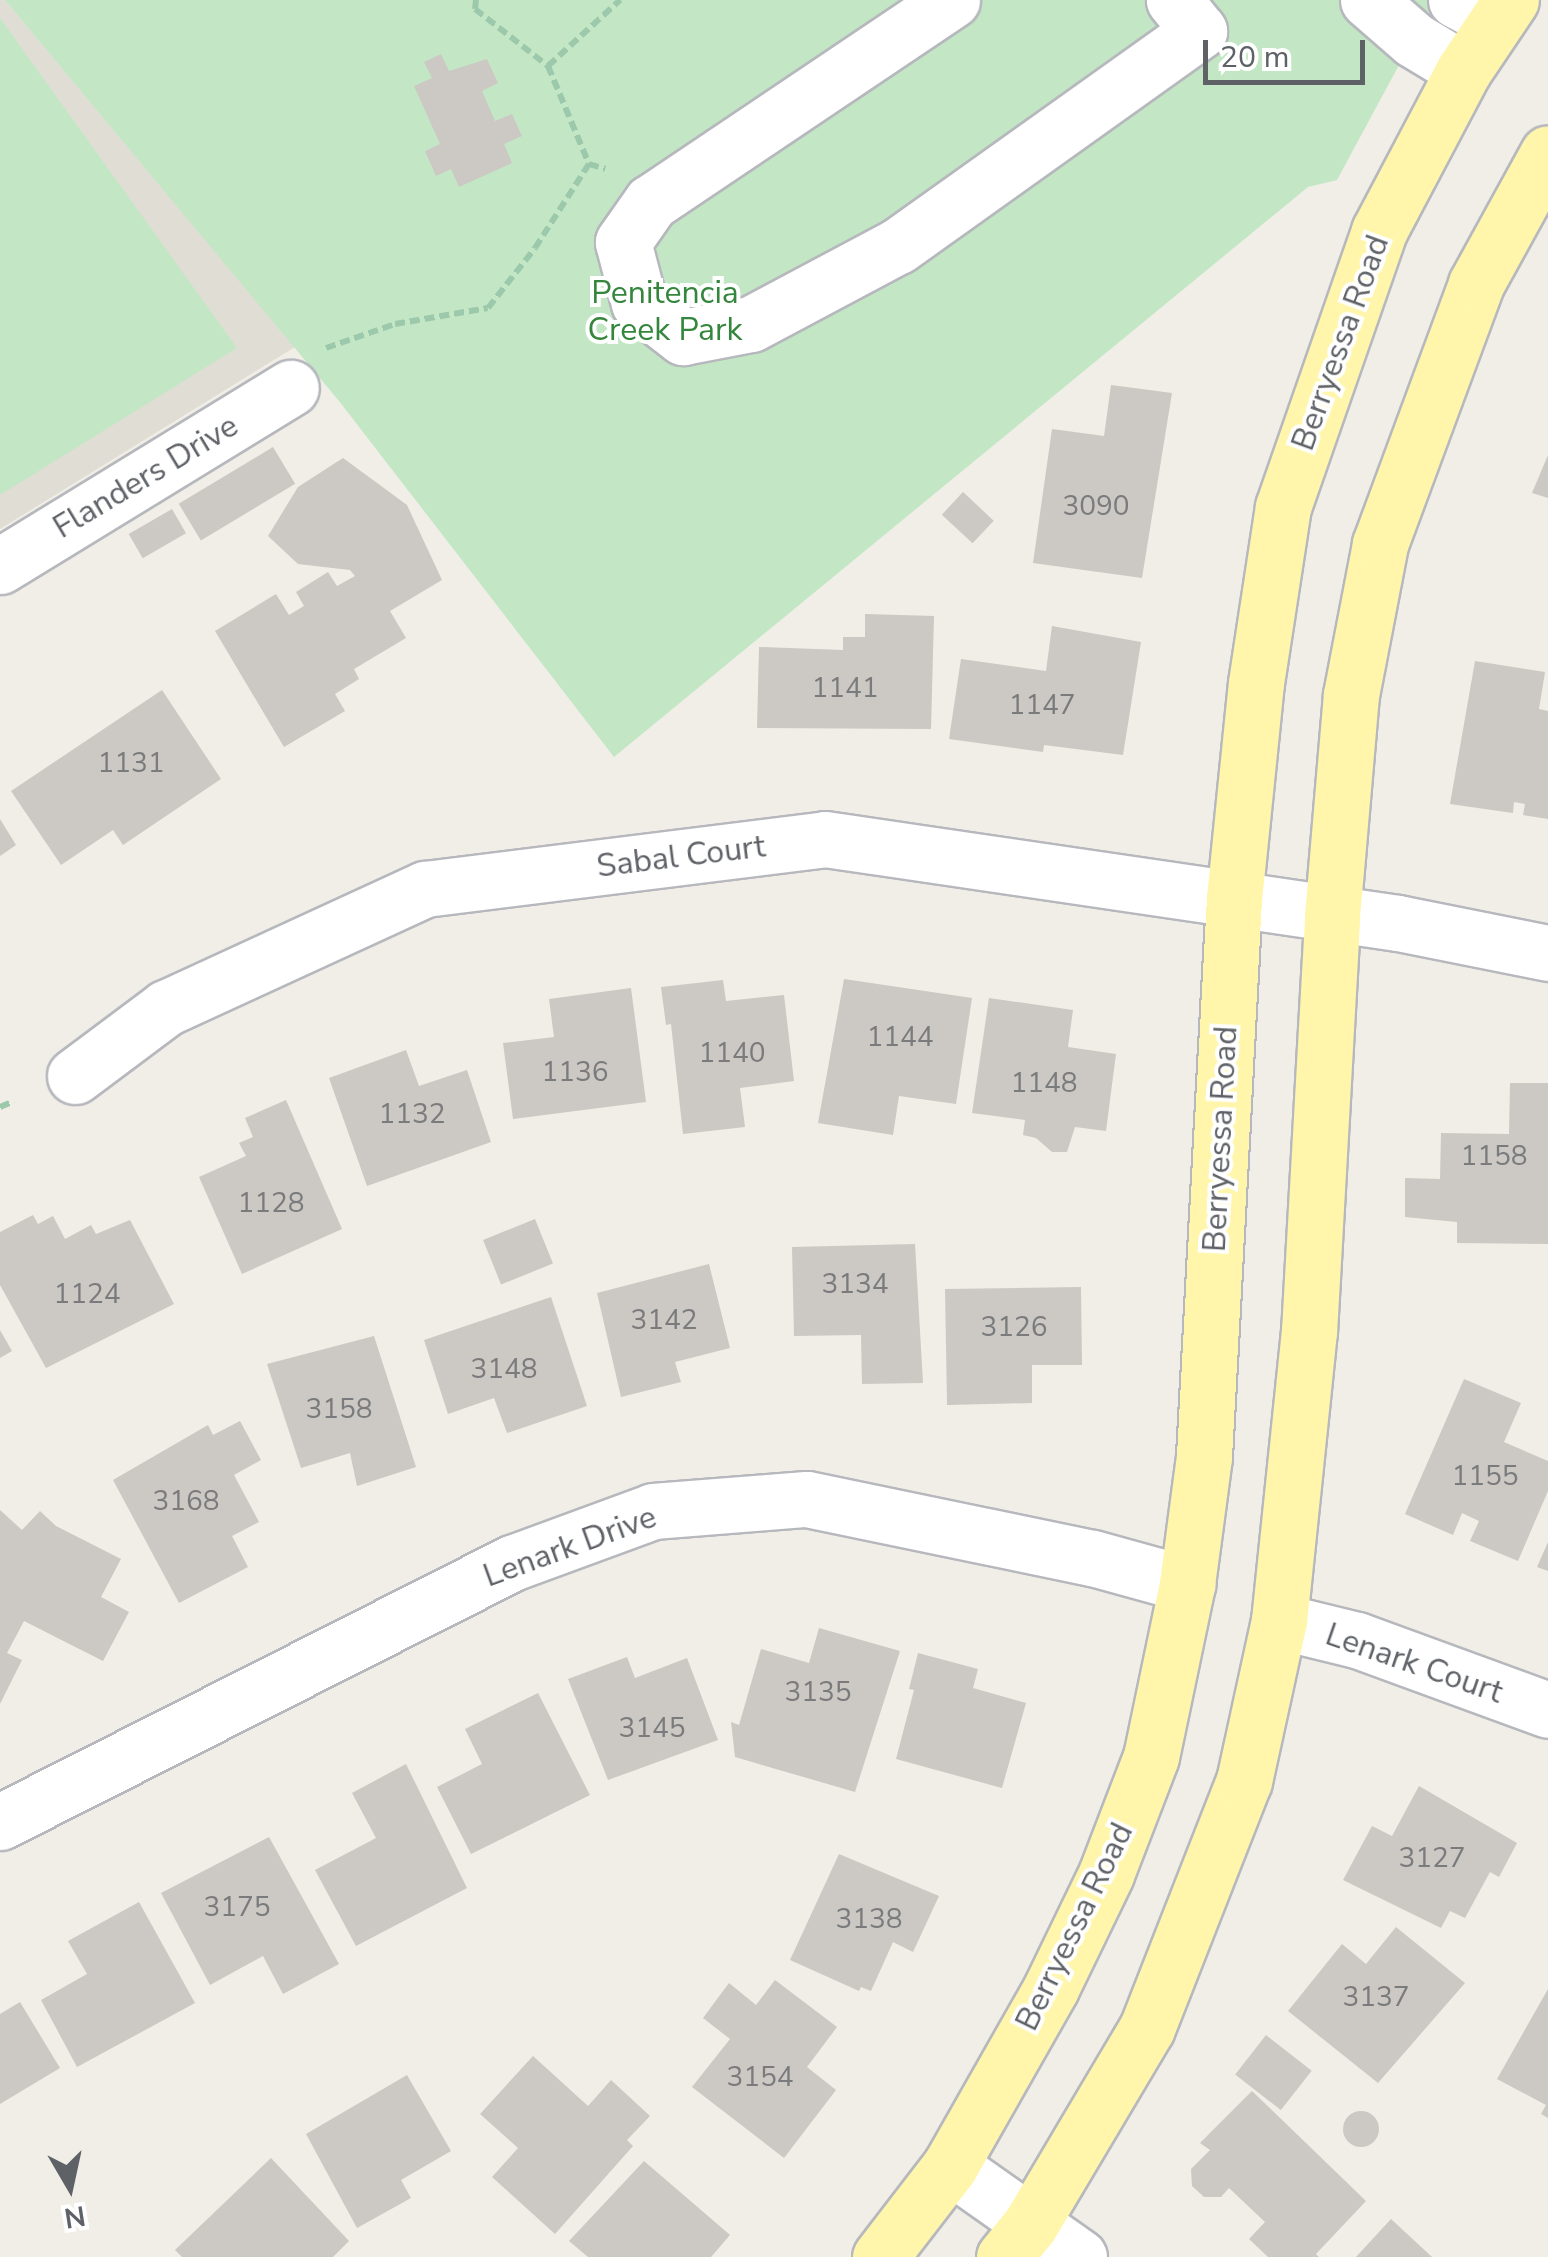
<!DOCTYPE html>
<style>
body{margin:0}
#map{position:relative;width:1548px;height:2257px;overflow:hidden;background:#f0eee6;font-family:"Nunito Sans",sans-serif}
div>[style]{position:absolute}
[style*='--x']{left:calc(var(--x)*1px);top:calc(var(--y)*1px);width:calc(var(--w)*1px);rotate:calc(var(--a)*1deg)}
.education>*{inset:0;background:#e0ddd4}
.green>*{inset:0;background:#c3e7c5}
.building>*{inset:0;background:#ccc8c3;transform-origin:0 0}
.round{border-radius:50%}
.path>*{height:6px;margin-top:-3px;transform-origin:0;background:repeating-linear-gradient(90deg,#9cc8ab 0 10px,transparent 0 15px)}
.roads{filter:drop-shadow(2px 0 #b6b8bd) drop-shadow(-2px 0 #b6b8bd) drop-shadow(0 2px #b6b8bd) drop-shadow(0 -2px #b6b8bd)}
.minor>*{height:55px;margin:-27.5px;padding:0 27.5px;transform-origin:27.5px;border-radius:27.5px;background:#fff}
.major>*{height:55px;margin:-27.5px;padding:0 27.5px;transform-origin:27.5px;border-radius:27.5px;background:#fff6ac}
span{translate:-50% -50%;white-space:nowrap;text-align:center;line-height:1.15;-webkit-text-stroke:8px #fff;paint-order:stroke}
.number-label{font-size:28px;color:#7a7b7d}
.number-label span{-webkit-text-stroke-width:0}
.park-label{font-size:32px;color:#35863d}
.street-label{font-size:32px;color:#5e6166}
.north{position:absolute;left:20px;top:2137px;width:100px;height:100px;-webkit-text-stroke:8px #fff;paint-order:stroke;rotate:171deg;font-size:28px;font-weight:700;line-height:40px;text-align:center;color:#5e6166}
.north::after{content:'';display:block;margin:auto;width:35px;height:45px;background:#5e6166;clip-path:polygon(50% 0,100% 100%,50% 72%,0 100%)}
.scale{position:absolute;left:1203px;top:40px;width:162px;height:45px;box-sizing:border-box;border:5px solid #5e6166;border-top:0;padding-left:12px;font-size:30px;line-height:35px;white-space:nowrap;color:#5e6166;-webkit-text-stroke:8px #fff;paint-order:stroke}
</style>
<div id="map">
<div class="education">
<i style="clip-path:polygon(0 0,5px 0,295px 347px,0 529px)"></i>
</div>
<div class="green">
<i style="clip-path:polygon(5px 0,1434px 0,1337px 180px,1308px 187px,614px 757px,339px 401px)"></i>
<i style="clip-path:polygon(0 18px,237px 348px,0 495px)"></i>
</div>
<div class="building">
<i style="clip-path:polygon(441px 54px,449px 71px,487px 59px,498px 83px,482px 91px,495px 121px,512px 114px,522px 136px,504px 144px,512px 163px,459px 187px,451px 169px,436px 176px,425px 151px,440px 144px,414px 86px,432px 78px,424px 62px)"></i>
<i style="clip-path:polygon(1111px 385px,1172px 393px,1142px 578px,1033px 563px,1052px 429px,1104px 436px)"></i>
<i style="left:273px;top:447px;width:43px;height:110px;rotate:59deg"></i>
<i style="clip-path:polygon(1548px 455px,1548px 498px,1532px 493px)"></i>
<i style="clip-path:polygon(343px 458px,407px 505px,442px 580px,390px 611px,406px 638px,354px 669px,359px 679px,335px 694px,345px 711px,284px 747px,215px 631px,276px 594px,289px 615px,304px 606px,296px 592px,328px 572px,337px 586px,355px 576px,350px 570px,298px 564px,268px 536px,298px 487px)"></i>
<i style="left:963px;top:492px;width:42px;height:31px;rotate:43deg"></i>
<i style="left:172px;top:509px;width:28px;height:50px;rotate:60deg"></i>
<i style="clip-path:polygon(865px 614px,934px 616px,931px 729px,757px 728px,759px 647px,843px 650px,843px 637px,865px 637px)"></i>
<i style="clip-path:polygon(1052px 626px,1141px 642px,1123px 755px,1044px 745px,1043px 752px,949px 739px,961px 659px,1046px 671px)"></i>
<i style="clip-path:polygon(1475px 661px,1545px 672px,1539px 709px,1548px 711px,1548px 819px,1523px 815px,1525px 804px,1514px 802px,1513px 813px,1450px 804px)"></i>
<i style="clip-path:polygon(162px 690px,221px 779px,123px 845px,113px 830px,61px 865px,11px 791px)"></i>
<i style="clip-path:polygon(0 819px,16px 845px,0 856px)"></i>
<i style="clip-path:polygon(844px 979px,972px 998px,956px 1104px,899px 1096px,893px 1135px,818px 1123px)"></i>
<i style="clip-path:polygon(723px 980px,726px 1001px,784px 995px,794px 1081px,740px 1088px,745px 1127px,683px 1134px,671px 1024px,666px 1025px,661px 987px)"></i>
<i style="clip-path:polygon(631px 988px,646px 1102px,513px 1119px,503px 1043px,554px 1037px,549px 999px)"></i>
<i style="clip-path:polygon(989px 998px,1073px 1010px,1068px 1047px,1116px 1054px,1106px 1131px,1075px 1127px,1067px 1152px,1052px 1152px,1036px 1138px,1023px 1135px,1025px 1120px,972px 1113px)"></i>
<i style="clip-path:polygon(406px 1050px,419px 1086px,467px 1070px,491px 1142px,367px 1186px,329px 1078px)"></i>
<i style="clip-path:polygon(1510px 1083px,1548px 1083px,1548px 1244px,1457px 1243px,1457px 1222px,1405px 1217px,1405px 1178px,1440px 1179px,1441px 1133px,1509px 1134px)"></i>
<i style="clip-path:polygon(286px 1100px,342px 1229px,242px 1274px,199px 1177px,246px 1156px,239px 1143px,253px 1137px,245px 1118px)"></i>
<i style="clip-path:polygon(33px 1215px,38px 1224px,53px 1216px,65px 1239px,91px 1225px,96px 1234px,130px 1220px,174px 1304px,46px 1368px,0 1285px,0 1232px)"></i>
<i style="left:535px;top:1219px;width:48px;height:56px;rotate:68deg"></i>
<i style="clip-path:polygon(915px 1244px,923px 1383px,862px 1384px,861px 1335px,794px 1336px,792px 1247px)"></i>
<i style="clip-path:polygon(709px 1264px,730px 1348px,675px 1362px,681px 1382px,621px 1397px,597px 1293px)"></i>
<i style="clip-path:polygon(1081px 1287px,1082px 1365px,1032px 1365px,1032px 1403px,947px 1405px,945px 1289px)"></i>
<i style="clip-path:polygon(551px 1297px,587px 1406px,507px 1433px,494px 1398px,448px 1414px,424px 1340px)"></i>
<i style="clip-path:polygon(0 1330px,12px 1351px,0 1358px)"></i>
<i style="clip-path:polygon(374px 1336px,416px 1467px,357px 1486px,350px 1453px,301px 1468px,267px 1364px)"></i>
<i style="clip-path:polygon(1464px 1379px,1521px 1403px,1504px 1442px,1548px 1461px,1548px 1491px,1518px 1561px,1470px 1541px,1479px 1521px,1462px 1513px,1453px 1535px,1405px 1514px)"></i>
<i style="clip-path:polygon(240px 1421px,261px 1460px,234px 1475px,259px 1522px,232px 1536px,248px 1567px,179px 1603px,113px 1480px,208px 1425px,213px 1435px)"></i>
<i style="clip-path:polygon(0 1510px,22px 1530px,40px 1511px,56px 1526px,121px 1559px,101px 1597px,129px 1612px,103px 1661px,24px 1621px,7px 1653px,22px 1660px,0 1704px)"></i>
<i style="clip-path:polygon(1548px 1542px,1548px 1571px,1537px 1567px)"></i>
<i style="clip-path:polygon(819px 1628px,900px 1651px,855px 1792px,735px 1757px,731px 1722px,739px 1725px,761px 1649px,809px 1663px)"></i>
<i style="clip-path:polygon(918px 1653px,978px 1669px,973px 1688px,1026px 1703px,1002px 1788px,896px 1759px,914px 1690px,909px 1689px)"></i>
<i style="clip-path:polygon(627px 1657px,635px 1678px,687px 1658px,718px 1740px,608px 1780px,568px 1679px)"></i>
<i style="clip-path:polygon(538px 1693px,590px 1795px,471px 1854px,437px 1787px,482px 1764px,465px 1729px)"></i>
<i style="clip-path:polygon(406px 1764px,467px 1888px,356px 1946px,315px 1870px,376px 1838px,352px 1793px)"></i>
<i style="clip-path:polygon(1419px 1786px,1517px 1843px,1499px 1877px,1490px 1872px,1465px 1918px,1450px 1911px,1441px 1928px,1343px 1880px,1372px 1826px,1392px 1836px)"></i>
<i style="clip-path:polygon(269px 1837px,339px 1964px,283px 1994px,263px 1956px,210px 1985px,161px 1893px)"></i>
<i style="clip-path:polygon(839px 1854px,939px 1896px,913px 1952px,893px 1942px,871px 1991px,861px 1987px,859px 1991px,790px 1960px)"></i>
<i style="clip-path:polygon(139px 1902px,195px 2003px,77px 2067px,41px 2000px,87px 1974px,68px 1941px)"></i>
<i style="clip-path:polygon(1396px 1927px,1465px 1983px,1378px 2083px,1288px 2011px,1342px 1944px,1366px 1964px)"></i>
<i style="clip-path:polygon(775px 1980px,837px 2027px,807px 2067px,836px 2090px,784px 2158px,692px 2087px,730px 2039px,703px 2018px,729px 1983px,756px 2005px)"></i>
<i style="clip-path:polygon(1548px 1989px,1548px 2118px,1541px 2114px,1546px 2105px,1497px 2079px)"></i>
<i style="clip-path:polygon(20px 2002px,60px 2068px,0 2104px,0 2014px)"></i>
<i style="left:1266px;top:2035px;width:58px;height:50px;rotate:38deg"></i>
<i style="clip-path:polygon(533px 2056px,588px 2106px,611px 2080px,650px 2116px,627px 2140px,633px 2146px,555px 2234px,492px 2177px,518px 2148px,480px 2114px)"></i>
<i style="clip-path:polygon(407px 2075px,451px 2151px,401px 2180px,411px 2198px,357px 2228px,306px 2134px)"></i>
<i style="clip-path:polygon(1252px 2091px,1366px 2201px,1316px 2254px,1319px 2257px,1268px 2257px,1249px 2239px,1265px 2222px,1229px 2188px,1221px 2197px,1204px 2197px,1192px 2186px,1191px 2169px,1210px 2150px,1200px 2143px)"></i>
<i class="round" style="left:1343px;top:2111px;width:36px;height:36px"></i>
<i style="clip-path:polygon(271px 2158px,349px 2241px,333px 2257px,182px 2257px,175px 2250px)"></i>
<i style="clip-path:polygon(644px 2161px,730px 2235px,711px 2257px,588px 2257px,569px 2241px)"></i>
<i style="clip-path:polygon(1391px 2219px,1432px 2257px,1356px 2257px)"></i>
</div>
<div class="path">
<i style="--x:476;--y:0;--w:9;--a:96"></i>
<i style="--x:475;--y:9;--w:93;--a:38"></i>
<i style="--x:548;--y:66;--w:106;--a:67.3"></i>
<i style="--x:589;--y:164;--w:17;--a:17"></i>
<i style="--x:548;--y:66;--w:98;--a:-42.5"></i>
<i style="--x:326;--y:348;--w:73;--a:-19.2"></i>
<i style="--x:395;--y:324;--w:94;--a:-9.8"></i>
<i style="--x:488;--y:308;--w:76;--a:-51.9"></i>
<i style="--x:535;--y:248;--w:100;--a:-57.3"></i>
<i style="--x:0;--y:1107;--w:15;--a:-23"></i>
</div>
<div class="roads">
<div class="minor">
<i style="--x:952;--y:0;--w:362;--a:146.1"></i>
<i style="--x:651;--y:202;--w:49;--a:125"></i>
<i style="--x:623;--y:242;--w:63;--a:75.3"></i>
<i style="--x:639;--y:303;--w:56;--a:37.7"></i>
<i style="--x:683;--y:337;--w:69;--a:-10.8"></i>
<i style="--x:751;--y:324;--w:166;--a:-28"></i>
<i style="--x:898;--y:246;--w:370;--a:-35.5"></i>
<i style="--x:1199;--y:31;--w:40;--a:-129"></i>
<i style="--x:1368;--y:0;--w:61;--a:41"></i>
<i style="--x:1414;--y:40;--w:58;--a:31"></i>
<i style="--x:1456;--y:0;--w:45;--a:27.7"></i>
<i style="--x:0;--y:566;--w:341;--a:-31.5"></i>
<i style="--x:75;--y:1076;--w:114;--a:-36.8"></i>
<i style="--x:166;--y:1008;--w:285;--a:-24.7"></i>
<i style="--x:425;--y:889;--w:403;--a:-7.1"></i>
<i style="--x:825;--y:839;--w:579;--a:8.34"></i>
<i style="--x:1398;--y:923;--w:153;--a:11.3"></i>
<i style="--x:1279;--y:1621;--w:80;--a:13.7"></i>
<i style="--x:1357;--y:1640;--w:203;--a:20.1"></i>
<i style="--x:0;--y:1822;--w:574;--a:-26.83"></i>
<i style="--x:512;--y:1563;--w:150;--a:-20.2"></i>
<i style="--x:653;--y:1511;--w:154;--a:-4.5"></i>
<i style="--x:807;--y:1499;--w:292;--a:11.7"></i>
<i style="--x:1093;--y:1558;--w:98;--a:15.5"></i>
<i style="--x:950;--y:2166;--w:158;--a:35.2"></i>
</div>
<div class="major">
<i style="--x:880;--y:2257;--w:115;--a:-52.4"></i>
<i style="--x:950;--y:2166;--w:205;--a:-60.4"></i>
<i style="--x:1051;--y:1988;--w:127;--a:-64.2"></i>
<i style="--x:1106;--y:1874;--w:125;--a:-69"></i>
<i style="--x:1151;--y:1757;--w:177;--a:-78.2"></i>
<i style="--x:1187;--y:1584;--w:129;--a:-82.4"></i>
<i style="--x:1204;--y:1456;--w:558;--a:-86.92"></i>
<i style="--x:1234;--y:899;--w:217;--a:-84.2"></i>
<i style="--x:1256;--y:683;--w:178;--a:-81.3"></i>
<i style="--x:1283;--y:507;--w:292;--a:-70.8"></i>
<i style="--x:1379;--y:231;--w:182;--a:-62.2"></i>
<i style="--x:1464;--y:70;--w:84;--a:-56.1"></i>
<i style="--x:1004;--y:2257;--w:41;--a:-50.9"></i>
<i style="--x:1030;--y:2225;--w:229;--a:-59.3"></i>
<i style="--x:1147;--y:2028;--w:265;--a:-68.6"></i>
<i style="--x:1244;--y:1781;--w:164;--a:-77.7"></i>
<i style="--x:1279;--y:1621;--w:291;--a:-84.1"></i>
<i style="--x:1309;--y:1332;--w:417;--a:-86.8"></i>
<i style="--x:1332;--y:916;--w:222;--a:-85.1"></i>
<i style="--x:1351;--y:695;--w:154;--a:-79.1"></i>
<i style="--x:1380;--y:544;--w:277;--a:-69.7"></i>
<i style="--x:1476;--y:284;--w:149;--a:-61.2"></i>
</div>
</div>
<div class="number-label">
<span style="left:1096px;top:506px">3090</span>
<span style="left:845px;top:688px">1141</span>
<span style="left:1042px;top:705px">1147</span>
<span style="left:131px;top:763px">1131</span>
<span style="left:900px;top:1037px">1144</span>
<span style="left:732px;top:1053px">1140</span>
<span style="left:575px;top:1072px">1136</span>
<span style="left:1044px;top:1083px">1148</span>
<span style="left:412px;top:1114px">1132</span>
<span style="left:1494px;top:1156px">1158</span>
<span style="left:271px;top:1203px">1128</span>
<span style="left:855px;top:1284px">3134</span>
<span style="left:87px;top:1294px">1124</span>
<span style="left:664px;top:1320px">3142</span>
<span style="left:1014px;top:1327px">3126</span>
<span style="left:504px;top:1369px">3148</span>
<span style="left:339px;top:1409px">3158</span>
<span style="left:1485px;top:1476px">1155</span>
<span style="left:186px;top:1501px">3168</span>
<span style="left:818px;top:1692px">3135</span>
<span style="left:652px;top:1728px">3145</span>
<span style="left:1432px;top:1858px">3127</span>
<span style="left:237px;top:1907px">3175</span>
<span style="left:869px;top:1919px">3138</span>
<span style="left:1376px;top:1997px">3137</span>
<span style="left:760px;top:2077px">3154</span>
</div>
<div class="park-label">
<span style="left:665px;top:312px">Penitencia<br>Creek Park</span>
</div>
<div class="street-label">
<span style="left:1341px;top:343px;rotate:-70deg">Berryessa Road</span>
<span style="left:146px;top:477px;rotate:-31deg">Flanders Drive</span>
<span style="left:681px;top:857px;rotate:-7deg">Sabal Court</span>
<span style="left:1221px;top:1139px;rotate:-87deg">Berryessa Road</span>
<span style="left:570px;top:1547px;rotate:-20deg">Lenark Drive</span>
<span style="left:1414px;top:1664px;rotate:19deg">Lenark Court</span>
<span style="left:1075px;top:1927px;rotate:-64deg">Berryessa Road</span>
</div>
<div class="north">N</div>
<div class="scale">20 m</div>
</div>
